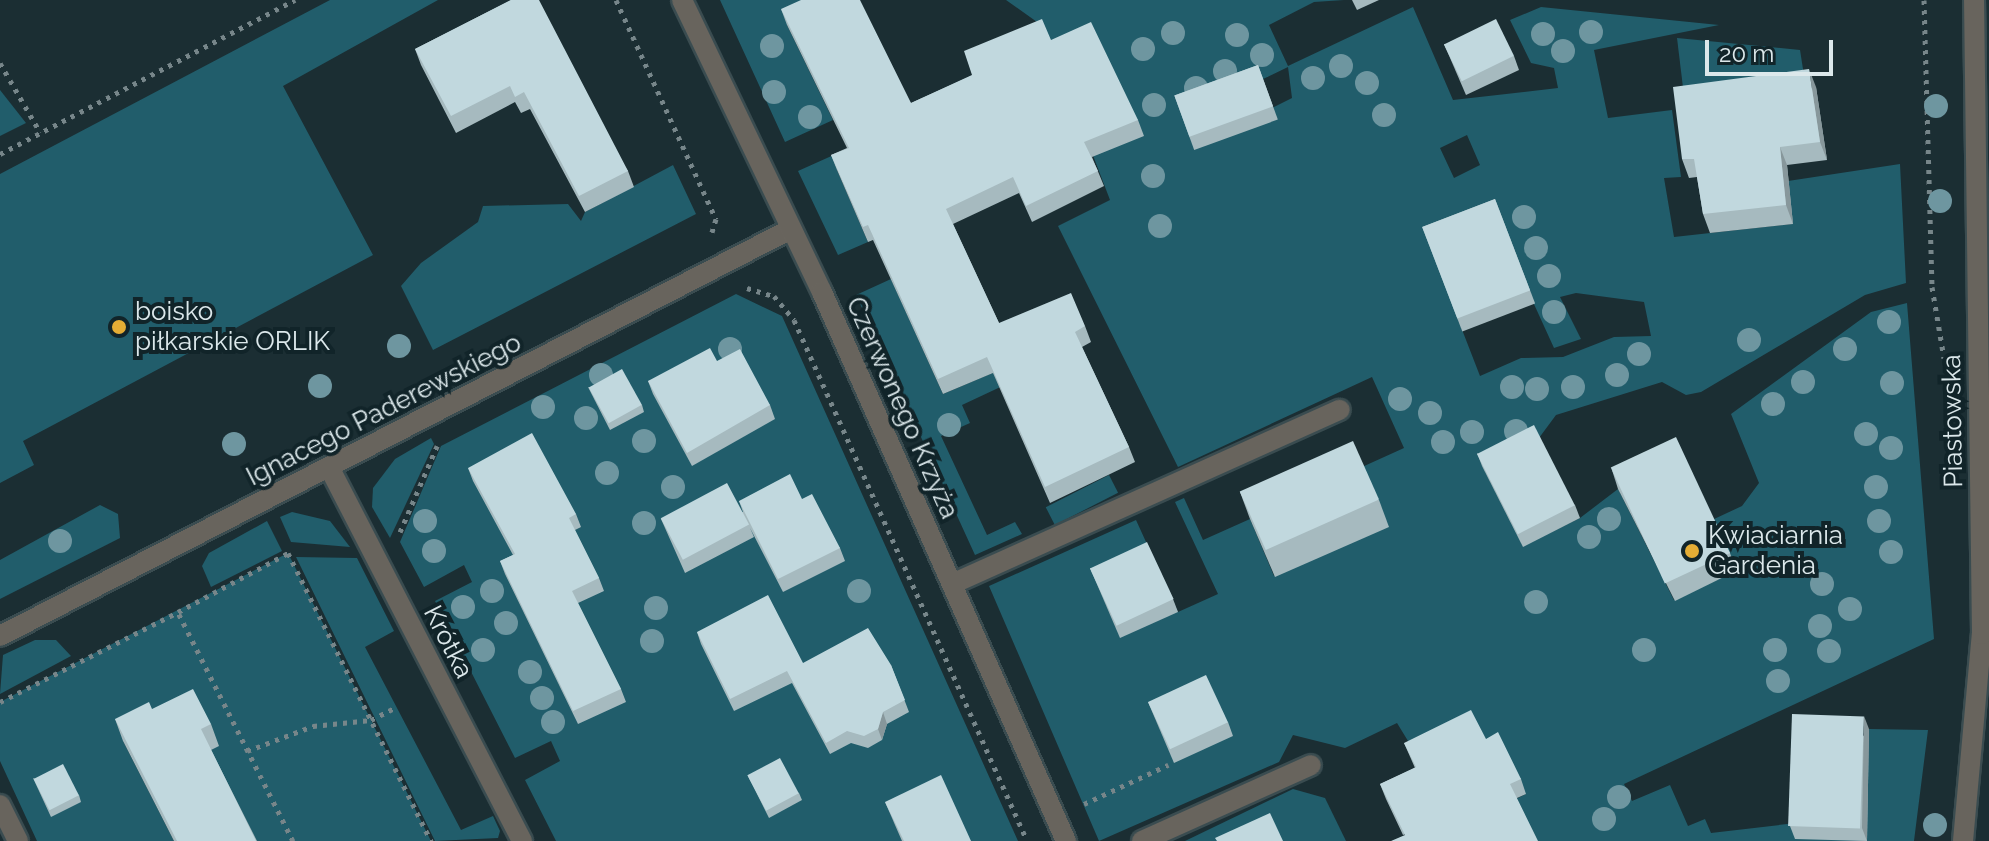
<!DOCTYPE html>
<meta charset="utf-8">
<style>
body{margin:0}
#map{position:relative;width:1989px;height:841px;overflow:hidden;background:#1b2e33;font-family:Raleway,sans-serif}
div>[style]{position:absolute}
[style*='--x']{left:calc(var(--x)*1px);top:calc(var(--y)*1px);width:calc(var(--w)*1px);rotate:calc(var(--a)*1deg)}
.green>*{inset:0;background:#215d6b;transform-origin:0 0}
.path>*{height:5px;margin-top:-2.5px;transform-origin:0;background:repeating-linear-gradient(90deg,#77868a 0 4px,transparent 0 10px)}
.roads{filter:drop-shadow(2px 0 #3a4c50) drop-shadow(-2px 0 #3a4c50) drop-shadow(0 2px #3a4c50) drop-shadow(0 -2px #3a4c50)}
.service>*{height:20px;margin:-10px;padding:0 10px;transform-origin:10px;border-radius:10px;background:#68645d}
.minor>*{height:20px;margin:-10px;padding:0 10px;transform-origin:10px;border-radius:10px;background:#68645d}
.tertiary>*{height:20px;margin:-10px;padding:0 10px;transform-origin:10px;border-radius:10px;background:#68645d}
.trees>*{width:24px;height:24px;margin:-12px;border-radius:50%;background:#6e96a0}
.wall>*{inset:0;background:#a6babf;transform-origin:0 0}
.shaded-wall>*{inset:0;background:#87979b}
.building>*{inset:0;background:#c1d8de;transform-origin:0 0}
.dots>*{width:22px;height:22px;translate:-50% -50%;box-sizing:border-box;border:4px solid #112429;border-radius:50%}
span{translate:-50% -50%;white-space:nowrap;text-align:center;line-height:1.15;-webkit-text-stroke:8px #112429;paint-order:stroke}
.poi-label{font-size:26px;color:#dce8eb}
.left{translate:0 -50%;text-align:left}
.street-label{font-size:26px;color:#dce8eb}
.scale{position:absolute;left:1705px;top:40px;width:128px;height:36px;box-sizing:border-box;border:4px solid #dce8eb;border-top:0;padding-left:10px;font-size:24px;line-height:28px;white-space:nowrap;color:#dce8eb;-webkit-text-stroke:6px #112429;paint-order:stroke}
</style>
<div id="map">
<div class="green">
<i style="clip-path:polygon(330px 0,438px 0,283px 86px,373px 255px,23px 441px,34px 465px,0 483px,0 174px)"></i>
<i style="clip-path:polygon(720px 0,841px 0,787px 25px,833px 120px,785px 142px)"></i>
<i style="clip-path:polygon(evenodd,1006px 0,1344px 0,1314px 2px,1269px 25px,1288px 66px,1413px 7px,1453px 100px,1558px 88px,1554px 68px,1531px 63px,1510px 20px,1541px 7px,1719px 25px,1594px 50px,1608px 118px,1672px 110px,1681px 177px,1664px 178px,1674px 237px,1792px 224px,1788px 181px,1900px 164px,1906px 283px,1865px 295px,1701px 392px,1686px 395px,1662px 382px,1556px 415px,1539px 438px,1523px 546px,1580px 518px,1618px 489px,1674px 600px,1736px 571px,1712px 520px,1742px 506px,1759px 483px,1731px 414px,1871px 312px,1907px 303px,1934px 639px,1624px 784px,1632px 801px,1670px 785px,1688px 826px,1705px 819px,1711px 833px,1796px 823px,1866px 841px,1869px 729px,1928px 730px,1914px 841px,1429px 841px,1526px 794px,1416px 754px,1397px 723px,1345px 748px,1293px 735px,1279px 762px,1099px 841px,989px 586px,1136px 520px,1178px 612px,1218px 594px,1175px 502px,1184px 498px,1203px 540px,1250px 519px,1274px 576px,1362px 467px,1404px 448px,1372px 377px,1178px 467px,1058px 226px,1110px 200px,1044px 27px,1006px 0,1288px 67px,1292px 98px,1274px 107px,1184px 117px,1288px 67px,1006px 0,1467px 135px,1480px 165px,1454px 178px,1440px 148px,1467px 135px,1006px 0,1576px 293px,1644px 302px,1651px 336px,1614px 337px,1563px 357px,1521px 358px,1480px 376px,1461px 327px,1533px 302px,1554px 348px,1581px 339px,1560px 297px,1576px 293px)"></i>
<i style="clip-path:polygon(1677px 38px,1800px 50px,1806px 88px,1685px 104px)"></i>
<i style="clip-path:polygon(0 90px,26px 123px,0 136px)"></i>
<i style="clip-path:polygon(925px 114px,837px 170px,868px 242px,838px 255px,798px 171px)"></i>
<i style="clip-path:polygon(673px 165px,696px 214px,433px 350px,401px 286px,421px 263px,478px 222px,483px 206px,568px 204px,581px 221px,585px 212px)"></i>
<i style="clip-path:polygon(891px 279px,943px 394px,1016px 363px,1022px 377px,962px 405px,970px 423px,941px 436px,987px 535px,1015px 522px,1022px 534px,975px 555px,856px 295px)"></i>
<i style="clip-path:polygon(736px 294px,782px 316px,1018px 841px,556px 841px,525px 780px,560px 761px,551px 741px,515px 758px,435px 601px,472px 582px,464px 565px,424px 587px,400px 542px,441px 446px)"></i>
<i style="clip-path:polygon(431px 438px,434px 444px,390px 538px,372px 507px,373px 488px,395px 459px)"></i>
<i style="left:1109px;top:475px;width:20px;height:71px;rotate:63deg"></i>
<i style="clip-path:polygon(100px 505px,118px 514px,120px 538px,0 599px,0 560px)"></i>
<i style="clip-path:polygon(292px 512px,330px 521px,350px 547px,291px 542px,280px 517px)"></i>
<i style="clip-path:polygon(267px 521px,282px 551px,211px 587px,202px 566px,209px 553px)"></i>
<i style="clip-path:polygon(288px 553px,431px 841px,254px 841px,123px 741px,174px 841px,37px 841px,0 761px,0 702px)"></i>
<i style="clip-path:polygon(296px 557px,357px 558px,394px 631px,365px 647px,461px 830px,493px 816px,500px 831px,498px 838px,435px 841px)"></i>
<i style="clip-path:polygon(35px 640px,56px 640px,71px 656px,0 694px,3px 655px)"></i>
<i style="clip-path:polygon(1293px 789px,1325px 798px,1346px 841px,1185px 841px)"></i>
</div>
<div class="path">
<i style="--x:616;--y:0;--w:241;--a:65.5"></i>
<i style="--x:716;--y:219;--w:14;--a:107"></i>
<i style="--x:1924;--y:0;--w:287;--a:88.4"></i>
<i style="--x:1932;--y:287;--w:72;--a:80.4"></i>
<i style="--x:0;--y:63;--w:80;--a:59.9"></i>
<i style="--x:0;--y:154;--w:333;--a:-27.6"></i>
<i style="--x:747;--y:288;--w:28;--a:17"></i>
<i style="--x:774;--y:296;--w:31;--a:50"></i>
<i style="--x:794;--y:320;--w:565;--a:65.88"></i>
<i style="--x:400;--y:532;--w:94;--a:-66.7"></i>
<i style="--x:0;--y:702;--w:199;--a:-26.8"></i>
<i style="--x:247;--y:751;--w:71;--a:-20.7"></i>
<i style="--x:313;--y:726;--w:58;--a:-5.9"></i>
<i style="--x:371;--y:720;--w:29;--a:-27"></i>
<i style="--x:1084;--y:804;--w:93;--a:-24.9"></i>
<i style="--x:293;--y:841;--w:256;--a:-116.7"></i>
<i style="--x:178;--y:612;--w:125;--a:-28.2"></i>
<i style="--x:288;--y:553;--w:322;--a:63.6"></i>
</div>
<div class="roads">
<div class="service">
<i style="--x:952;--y:584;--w:425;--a:-24.2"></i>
<i style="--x:0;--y:805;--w:40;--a:63.4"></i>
<i style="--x:1142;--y:841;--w:185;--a:-24.2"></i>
</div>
<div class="minor">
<i style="--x:329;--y:467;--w:421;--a:62.7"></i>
<i style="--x:0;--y:636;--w:890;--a:-27.23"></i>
</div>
<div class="tertiary">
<i style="--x:682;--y:0;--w:324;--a:64.4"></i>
<i style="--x:822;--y:292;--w:601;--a:66.04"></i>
<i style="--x:1963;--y:841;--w:208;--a:-84.8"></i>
<i style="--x:1982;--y:634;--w:634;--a:-90.72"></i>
</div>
</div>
<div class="trees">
<i style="left:1591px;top:32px"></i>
<i style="left:1173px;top:33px"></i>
<i style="left:1543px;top:34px"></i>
<i style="left:1237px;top:35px"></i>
<i style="left:772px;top:46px"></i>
<i style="left:1143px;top:49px"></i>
<i style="left:1563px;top:51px"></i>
<i style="left:1262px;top:55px"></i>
<i style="left:1341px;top:66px"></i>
<i style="left:1225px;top:71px"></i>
<i style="left:1313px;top:78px"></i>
<i style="left:1367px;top:83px"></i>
<i style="left:1196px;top:88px"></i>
<i style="left:774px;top:92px"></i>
<i style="left:1154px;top:105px"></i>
<i style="left:1936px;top:106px"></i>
<i style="left:1384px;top:115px"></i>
<i style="left:810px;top:117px"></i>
<i style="left:1153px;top:176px"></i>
<i style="left:1940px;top:201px"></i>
<i style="left:1524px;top:217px"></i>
<i style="left:1160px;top:226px"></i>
<i style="left:1536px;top:248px"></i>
<i style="left:1549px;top:276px"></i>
<i style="left:1554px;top:312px"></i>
<i style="left:1889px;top:322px"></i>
<i style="left:1749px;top:340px"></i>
<i style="left:399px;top:346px"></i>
<i style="left:730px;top:349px"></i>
<i style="left:1845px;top:349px"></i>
<i style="left:1639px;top:354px"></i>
<i style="left:601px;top:375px"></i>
<i style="left:1617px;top:375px"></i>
<i style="left:1803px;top:382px"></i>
<i style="left:1892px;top:383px"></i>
<i style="left:320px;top:386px"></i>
<i style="left:1512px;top:387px"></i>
<i style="left:1573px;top:387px"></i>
<i style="left:1537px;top:389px"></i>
<i style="left:1400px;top:399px"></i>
<i style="left:1773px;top:404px"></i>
<i style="left:543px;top:407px"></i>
<i style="left:1430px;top:413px"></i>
<i style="left:586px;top:418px"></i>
<i style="left:949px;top:425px"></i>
<i style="left:1516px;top:431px"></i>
<i style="left:1472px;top:432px"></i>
<i style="left:1866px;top:434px"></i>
<i style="left:644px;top:441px"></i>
<i style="left:1443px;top:442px"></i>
<i style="left:234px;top:444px"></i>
<i style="left:1891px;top:448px"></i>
<i style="left:607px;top:473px"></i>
<i style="left:673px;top:487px"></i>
<i style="left:1876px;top:487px"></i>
<i style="left:1609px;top:519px"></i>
<i style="left:425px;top:521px"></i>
<i style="left:1879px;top:521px"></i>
<i style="left:644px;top:523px"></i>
<i style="left:1589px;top:537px"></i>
<i style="left:60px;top:541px"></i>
<i style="left:434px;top:551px"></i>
<i style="left:1891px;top:552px"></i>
<i style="left:1822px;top:584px"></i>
<i style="left:492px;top:591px"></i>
<i style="left:859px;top:591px"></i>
<i style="left:1536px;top:602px"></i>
<i style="left:463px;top:607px"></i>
<i style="left:656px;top:608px"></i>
<i style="left:1850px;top:609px"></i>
<i style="left:506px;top:623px"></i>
<i style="left:1820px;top:626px"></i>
<i style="left:652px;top:641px"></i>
<i style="left:483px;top:650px"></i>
<i style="left:1644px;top:650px"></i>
<i style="left:1775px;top:650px"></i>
<i style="left:1829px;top:651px"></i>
<i style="left:530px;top:672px"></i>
<i style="left:1778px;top:681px"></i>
<i style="left:542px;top:698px"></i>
<i style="left:553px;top:722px"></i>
<i style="left:1619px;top:797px"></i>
<i style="left:1604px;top:819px"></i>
<i style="left:1935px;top:825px"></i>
</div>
<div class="wall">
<i style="clip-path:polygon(511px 0,628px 171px,634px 187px,585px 212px,530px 109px,521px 113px,515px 102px,456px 133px,421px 65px,415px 49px)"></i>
<i style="clip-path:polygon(1352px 0,1379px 0,1357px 10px)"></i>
<i style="clip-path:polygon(781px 9px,911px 103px,1051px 40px,1138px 120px,1144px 136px,1092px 157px,1104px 186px,1032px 222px,1019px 193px,953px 224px,999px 323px,1085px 326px,1091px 342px,1082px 347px,1129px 447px,1135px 462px,1050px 503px,993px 373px,943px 394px,873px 240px,868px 242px,837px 170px,831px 155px,847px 148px,787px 25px)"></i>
<i style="clip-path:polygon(1444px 44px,1514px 56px,1519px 70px,1466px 95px)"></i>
<i style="left:1258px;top:65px;width:58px;height:89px;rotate:70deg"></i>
<i style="clip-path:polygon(1816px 87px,1827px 160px,1787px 165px,1793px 224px,1710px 233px,1703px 214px,1697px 177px,1689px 178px,1682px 159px)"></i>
<i style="left:1495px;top:199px;width:112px;height:78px;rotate:69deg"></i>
<i style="clip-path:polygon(717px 361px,770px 405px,775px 419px,692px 466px,653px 394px,648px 381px)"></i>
<i style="clip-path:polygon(588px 387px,642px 405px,644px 412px,610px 430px)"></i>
<i style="clip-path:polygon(1477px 453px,1575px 505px,1580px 518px,1523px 547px,1482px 466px)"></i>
<i style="clip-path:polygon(468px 468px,576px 514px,581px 527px,575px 530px,599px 578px,604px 591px,578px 603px,621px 689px,626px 702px,578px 724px,505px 574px,500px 561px,513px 555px,473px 481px)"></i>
<i style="clip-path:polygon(1612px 470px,1730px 553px,1736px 571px,1675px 601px,1618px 489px)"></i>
<i style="clip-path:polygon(1240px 492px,1379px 500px,1389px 527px,1275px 577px,1250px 519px)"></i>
<i style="clip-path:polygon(802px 499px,840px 548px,845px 561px,783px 592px,750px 528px,754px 537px,685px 573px,661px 519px,743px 512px,739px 501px)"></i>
<i style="clip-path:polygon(1090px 568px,1173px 599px,1178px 612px,1120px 638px)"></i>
<i style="clip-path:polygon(697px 632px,803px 663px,891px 665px,909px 712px,887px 724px,882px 740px,868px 748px,851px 743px,830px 754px,792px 683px,734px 711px,701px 644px)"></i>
<i style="clip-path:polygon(1148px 702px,1228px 722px,1233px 736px,1174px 763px)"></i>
<i style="clip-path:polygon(115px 719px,211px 724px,219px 746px,211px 750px,257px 841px,174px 841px,123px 741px)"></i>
<i style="clip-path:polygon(1869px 729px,1867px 841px,1795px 839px,1790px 826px)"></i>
<i style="clip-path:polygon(1486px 739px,1521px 779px,1526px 794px,1517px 798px,1403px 835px,1386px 799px,1380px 784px,1415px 768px,1404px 743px)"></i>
<i style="clip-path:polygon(748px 776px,799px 793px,802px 800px,769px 818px)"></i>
<i style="clip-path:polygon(33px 778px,79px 795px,81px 802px,51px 817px)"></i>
<i style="clip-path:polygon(885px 802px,971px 841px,902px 841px)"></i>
</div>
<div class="shaded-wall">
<i style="clip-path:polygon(1809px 69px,1816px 87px,1827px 160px,1820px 142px)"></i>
<i style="clip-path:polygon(1780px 147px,1787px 165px,1793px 224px,1786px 205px)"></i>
<i style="clip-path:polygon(883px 712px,887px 724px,882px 740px,878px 729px)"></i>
<i style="clip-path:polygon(1864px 716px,1869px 729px,1867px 841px,1862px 828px)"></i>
</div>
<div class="building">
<i style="clip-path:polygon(511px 0,539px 0,628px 171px,579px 196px,524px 92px,515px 97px,510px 86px,451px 116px,415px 49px)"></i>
<i style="clip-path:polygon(801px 0,860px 0,911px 103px,972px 75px,964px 51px,1042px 19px,1051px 40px,1091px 22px,1138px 120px,1084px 142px,1098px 171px,1026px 206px,1013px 177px,946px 209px,999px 323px,1071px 293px,1085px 326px,1075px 332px,1129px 447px,1045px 487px,987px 357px,938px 379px,868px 225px,863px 227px,831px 155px,849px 148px,781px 9px)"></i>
<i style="left:1496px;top:19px;width:41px;height:58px;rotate:64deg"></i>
<i style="left:1258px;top:65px;width:44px;height:89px;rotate:70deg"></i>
<i style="clip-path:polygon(1809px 69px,1820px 142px,1780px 147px,1786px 205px,1703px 214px,1694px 159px,1682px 159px,1673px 87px)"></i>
<i style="left:1495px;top:199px;width:98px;height:78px;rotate:69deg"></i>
<i style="clip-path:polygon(710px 348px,717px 361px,740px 349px,770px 405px,687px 453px,648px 381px)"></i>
<i style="left:622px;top:369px;width:41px;height:38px;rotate:61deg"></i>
<i style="left:1534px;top:425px;width:90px;height:64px;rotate:63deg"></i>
<i style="clip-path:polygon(532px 433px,576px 514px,569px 518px,599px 578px,572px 591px,621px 689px,573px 711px,500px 561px,515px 554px,468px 468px)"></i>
<i style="left:1676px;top:437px;width:128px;height:72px;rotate:65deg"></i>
<i style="left:1353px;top:441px;width:64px;height:124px;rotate:66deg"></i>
<i style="clip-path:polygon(790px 474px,802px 499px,812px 494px,840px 548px,778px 579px,739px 501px)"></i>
<i style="left:727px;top:483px;width:47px;height:75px;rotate:62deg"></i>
<i style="left:1147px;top:542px;width:63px;height:63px;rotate:65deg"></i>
<i style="clip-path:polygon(768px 595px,803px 663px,868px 628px,891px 665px,905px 700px,883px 712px,878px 729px,864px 736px,847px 731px,826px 743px,787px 671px,730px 699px,697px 632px)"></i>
<i style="left:1206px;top:675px;width:52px;height:64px;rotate:65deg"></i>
<i style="clip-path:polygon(193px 689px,211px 724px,201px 729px,256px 841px,177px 841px,115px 719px,149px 702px,152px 709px)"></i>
<i style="clip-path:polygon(1471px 710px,1486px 739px,1498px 732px,1521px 779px,1510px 784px,1538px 841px,1391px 841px,1405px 835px,1380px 784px,1416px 767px,1404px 743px)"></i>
<i style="left:1792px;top:714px;width:72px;height:112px;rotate:2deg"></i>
<i style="left:780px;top:758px;width:40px;height:37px;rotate:62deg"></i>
<i style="left:63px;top:764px;width:35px;height:33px;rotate:63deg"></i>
<i style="clip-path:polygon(941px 775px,971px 841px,904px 841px,885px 802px)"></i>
<i style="clip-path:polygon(1270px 813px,1283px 841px,1217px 841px,1215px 838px)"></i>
</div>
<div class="dots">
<i style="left:119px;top:327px;background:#e5ad35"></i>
<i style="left:1692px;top:551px;background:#e5ad35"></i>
</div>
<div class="poi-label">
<span class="left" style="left:135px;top:327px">boisko<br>piłkarskie ORLIK</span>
<span class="left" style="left:1708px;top:551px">Kwiaciarnia<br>Gardenia</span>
</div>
<div class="street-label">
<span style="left:902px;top:408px;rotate:66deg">Czerwonego Krzyża</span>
<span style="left:384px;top:410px;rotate:-27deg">Ignacego Paderewskiego</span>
<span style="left:1953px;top:421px;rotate:-91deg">Piastowska</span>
<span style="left:448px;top:642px;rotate:63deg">Krótka</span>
</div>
<div class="scale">20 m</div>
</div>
